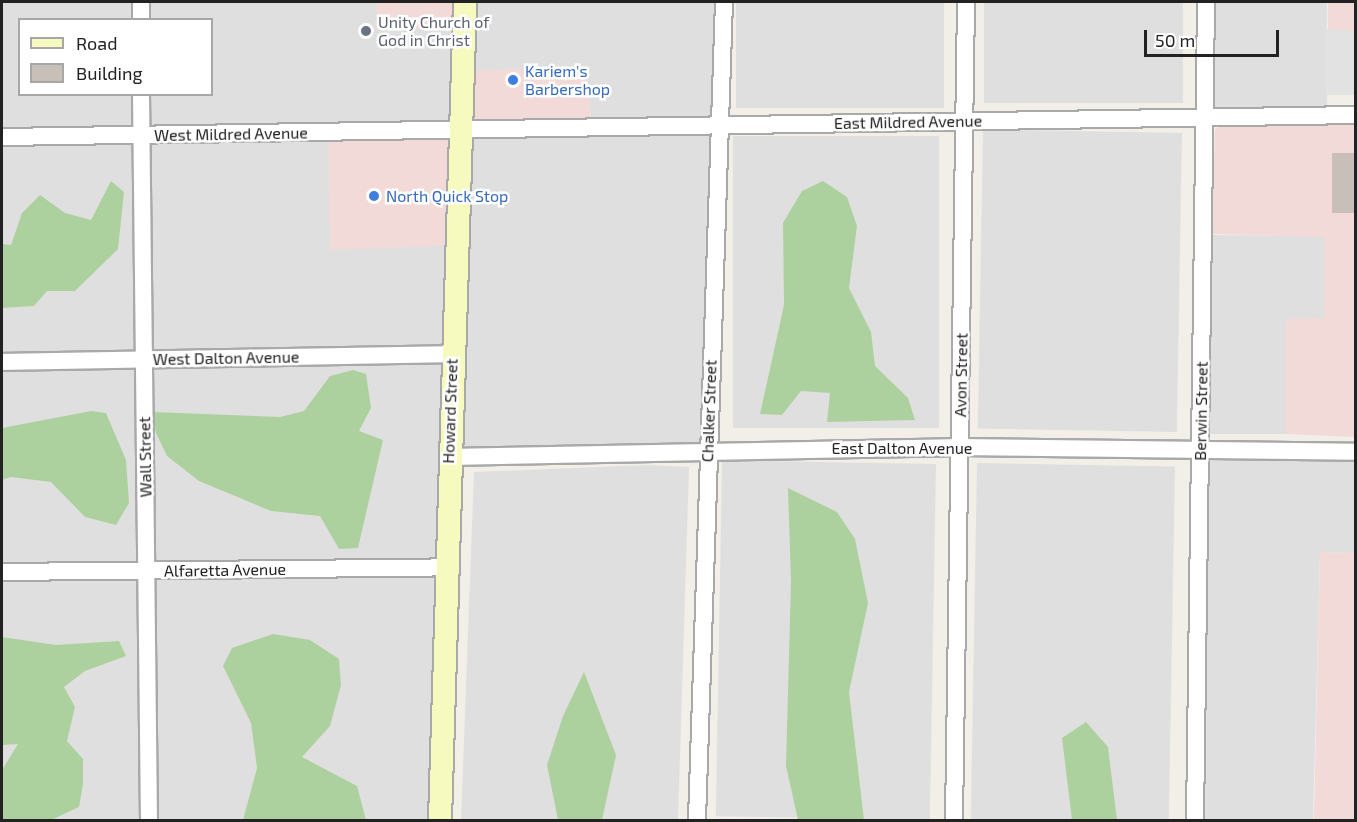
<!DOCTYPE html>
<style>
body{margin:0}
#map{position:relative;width:1357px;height:822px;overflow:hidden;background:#f2efe9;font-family:"Exo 2",sans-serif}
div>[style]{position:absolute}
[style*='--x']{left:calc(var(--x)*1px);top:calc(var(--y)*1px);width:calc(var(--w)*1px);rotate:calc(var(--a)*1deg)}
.residential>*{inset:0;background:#e0dfdf;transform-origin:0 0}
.commercial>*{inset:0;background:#f2dad9;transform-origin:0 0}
.forest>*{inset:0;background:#add19e}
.parking>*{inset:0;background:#e2e2e2;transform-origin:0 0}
.building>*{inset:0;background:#c7bfb8;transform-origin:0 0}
.roads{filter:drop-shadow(2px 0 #a9a9a9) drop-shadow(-2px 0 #a9a9a9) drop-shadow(0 2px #a9a9a9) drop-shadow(0 -2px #a9a9a9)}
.street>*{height:16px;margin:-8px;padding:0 8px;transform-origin:8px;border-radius:8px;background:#fff}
.secondary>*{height:22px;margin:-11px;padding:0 11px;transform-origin:11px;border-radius:11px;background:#f7fabf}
.dots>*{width:16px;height:16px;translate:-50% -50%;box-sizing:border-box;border:3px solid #fff;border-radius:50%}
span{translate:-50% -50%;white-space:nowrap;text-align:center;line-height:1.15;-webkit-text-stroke:5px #fff;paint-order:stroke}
.worship-label{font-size:16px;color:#5b616d}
.left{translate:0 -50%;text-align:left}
.shop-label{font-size:16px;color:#366cbe}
.street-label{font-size:16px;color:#222}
.frame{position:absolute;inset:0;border:3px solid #222;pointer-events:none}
.legend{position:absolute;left:18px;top:18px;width:195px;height:78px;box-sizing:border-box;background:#fff;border:2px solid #a7a7a7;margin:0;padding:8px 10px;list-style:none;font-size:18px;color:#222}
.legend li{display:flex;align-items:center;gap:12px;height:30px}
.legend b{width:30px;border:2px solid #a7a7a7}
.scale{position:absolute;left:1144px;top:30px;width:135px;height:27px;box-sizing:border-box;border:3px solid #222;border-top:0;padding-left:8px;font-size:18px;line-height:21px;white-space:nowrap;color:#222;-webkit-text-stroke:4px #fff;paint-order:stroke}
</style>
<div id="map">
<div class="residential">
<i style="clip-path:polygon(evenodd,2px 2px,724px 2px,707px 450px,448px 457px,440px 820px,2px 820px,2px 2px,20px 20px,212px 20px,212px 94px,20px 94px,20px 20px)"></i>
<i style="left:736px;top:2px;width:208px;height:106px"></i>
<i style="left:984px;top:2px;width:199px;height:101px"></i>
<i style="left:1206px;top:2px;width:121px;height:117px"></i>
<i style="left:1182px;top:133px;width:299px;height:199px;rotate:91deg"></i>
<i style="left:939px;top:136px;width:292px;height:206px;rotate:90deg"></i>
<i style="clip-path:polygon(1207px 235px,1324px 236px,1324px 319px,1286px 319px,1286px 434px,1208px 434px)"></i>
<i style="clip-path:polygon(1200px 450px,1355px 452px,1355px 553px,1320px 552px,1313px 820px,1196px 820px)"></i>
<i style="left:977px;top:463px;width:198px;height:357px;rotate:1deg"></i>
<i style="left:936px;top:464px;width:356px;height:214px;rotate:91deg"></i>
<i style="clip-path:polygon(648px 465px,689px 467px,678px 820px,461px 820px,474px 472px)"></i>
</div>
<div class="commercial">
<i style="left:377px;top:2px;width:88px;height:27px"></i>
<i style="left:1328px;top:2px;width:27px;height:92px"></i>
<i style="clip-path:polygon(586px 67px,592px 128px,461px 131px,458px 245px,330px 250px,328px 132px,461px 131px,463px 71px)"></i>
<i style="clip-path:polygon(1355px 122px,1355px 437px,1286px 434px,1286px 319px,1324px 318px,1324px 237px,1212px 234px,1215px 130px,1220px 125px)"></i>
<i style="clip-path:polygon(1320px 552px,1355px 553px,1355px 820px,1314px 820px)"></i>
</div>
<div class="forest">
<i style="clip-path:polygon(111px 181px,124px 192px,118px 249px,75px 291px,47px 291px,34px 306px,2px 308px,2px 244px,11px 245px,22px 213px,40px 195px,65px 213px,91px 220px)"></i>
<i style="clip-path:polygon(823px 181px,847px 197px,857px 226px,849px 288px,871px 332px,875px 366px,908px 398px,915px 420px,827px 422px,830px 393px,801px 391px,782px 415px,760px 414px,784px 305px,783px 223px,802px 191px)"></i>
<i style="clip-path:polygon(353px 370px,366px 374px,371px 408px,359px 431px,383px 440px,358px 548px,339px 549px,320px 516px,271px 511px,199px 481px,167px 456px,156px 433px,153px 412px,280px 417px,304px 411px,330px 376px)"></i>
<i style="clip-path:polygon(91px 411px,106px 413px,126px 460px,129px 503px,116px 525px,85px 517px,51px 482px,11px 477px,2px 480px,2px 428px)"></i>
<i style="clip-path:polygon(788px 488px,837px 512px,855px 539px,868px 603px,849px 692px,864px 820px,798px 820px,786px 766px,791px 581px)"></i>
<i style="clip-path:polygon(273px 634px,310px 640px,339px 659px,341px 685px,330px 726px,302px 757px,357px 786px,366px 820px,243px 820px,257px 768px,251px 723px,223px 666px,232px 648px)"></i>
<i style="clip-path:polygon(2px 637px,56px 645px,119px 641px,126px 656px,85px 671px,64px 687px,75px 707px,67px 741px,83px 759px,83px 784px,79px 807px,51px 820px,2px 820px,2px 770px,18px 744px,2px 745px)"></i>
<i style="clip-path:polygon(584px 672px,616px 755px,602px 820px,558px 820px,547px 765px,563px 716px)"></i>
<i style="clip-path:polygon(1086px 722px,1108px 747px,1117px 820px,1072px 820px,1062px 738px)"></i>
</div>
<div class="parking">
<i style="left:1355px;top:30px;width:65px;height:29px;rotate:90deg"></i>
</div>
<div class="building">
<i style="left:1356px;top:153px;width:60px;height:24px;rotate:90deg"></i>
</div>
<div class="roads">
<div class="street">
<i style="--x:141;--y:2;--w:18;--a:90"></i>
<i style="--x:141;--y:94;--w:726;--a:89.37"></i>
<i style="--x:2;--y:137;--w:1354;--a:-0.93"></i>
<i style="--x:2;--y:362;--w:449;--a:-1"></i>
<i style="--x:448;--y:457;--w:512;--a:-1.12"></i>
<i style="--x:960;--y:447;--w:396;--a:0.7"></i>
<i style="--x:2;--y:572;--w:447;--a:-0.6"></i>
<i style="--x:697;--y:820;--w:818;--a:-88.11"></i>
<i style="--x:954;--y:820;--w:818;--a:-89.16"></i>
<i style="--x:1195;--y:820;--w:818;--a:-89.23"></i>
</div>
<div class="secondary">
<i style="--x:440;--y:820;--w:818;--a:-88.25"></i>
</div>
</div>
<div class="dots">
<i style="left:366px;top:31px;background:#6b7280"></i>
<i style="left:513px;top:80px;background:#3f7fe0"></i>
<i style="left:374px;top:196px;background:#3f7fe0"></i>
</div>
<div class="worship-label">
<span class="left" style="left:378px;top:31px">Unity Church of<br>God in Christ</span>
</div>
<div class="shop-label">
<span class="left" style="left:525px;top:80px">Kariem's<br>Barbershop</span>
<span class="left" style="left:386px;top:196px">North Quick Stop</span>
</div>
<div class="street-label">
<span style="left:908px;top:122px;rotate:-1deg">East Mildred Avenue</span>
<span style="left:231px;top:134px;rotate:-1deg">West Mildred Avenue</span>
<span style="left:226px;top:358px;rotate:-1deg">West Dalton Avenue</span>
<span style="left:961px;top:375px;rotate:-89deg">Avon Street</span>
<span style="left:450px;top:411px;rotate:-88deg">Howard Street</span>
<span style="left:709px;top:411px;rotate:-88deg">Chalker Street</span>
<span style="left:1201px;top:411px;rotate:-89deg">Berwin Street</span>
<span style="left:902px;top:448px">East Dalton Avenue</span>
<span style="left:145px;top:457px;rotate:-91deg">Wall Street</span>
<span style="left:225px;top:570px;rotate:-1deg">Alfaretta Avenue</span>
</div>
<div class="frame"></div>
<ul class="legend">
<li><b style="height:8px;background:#f7fabf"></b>Road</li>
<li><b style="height:16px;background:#c7bfb8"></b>Building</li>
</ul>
<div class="scale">50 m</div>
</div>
